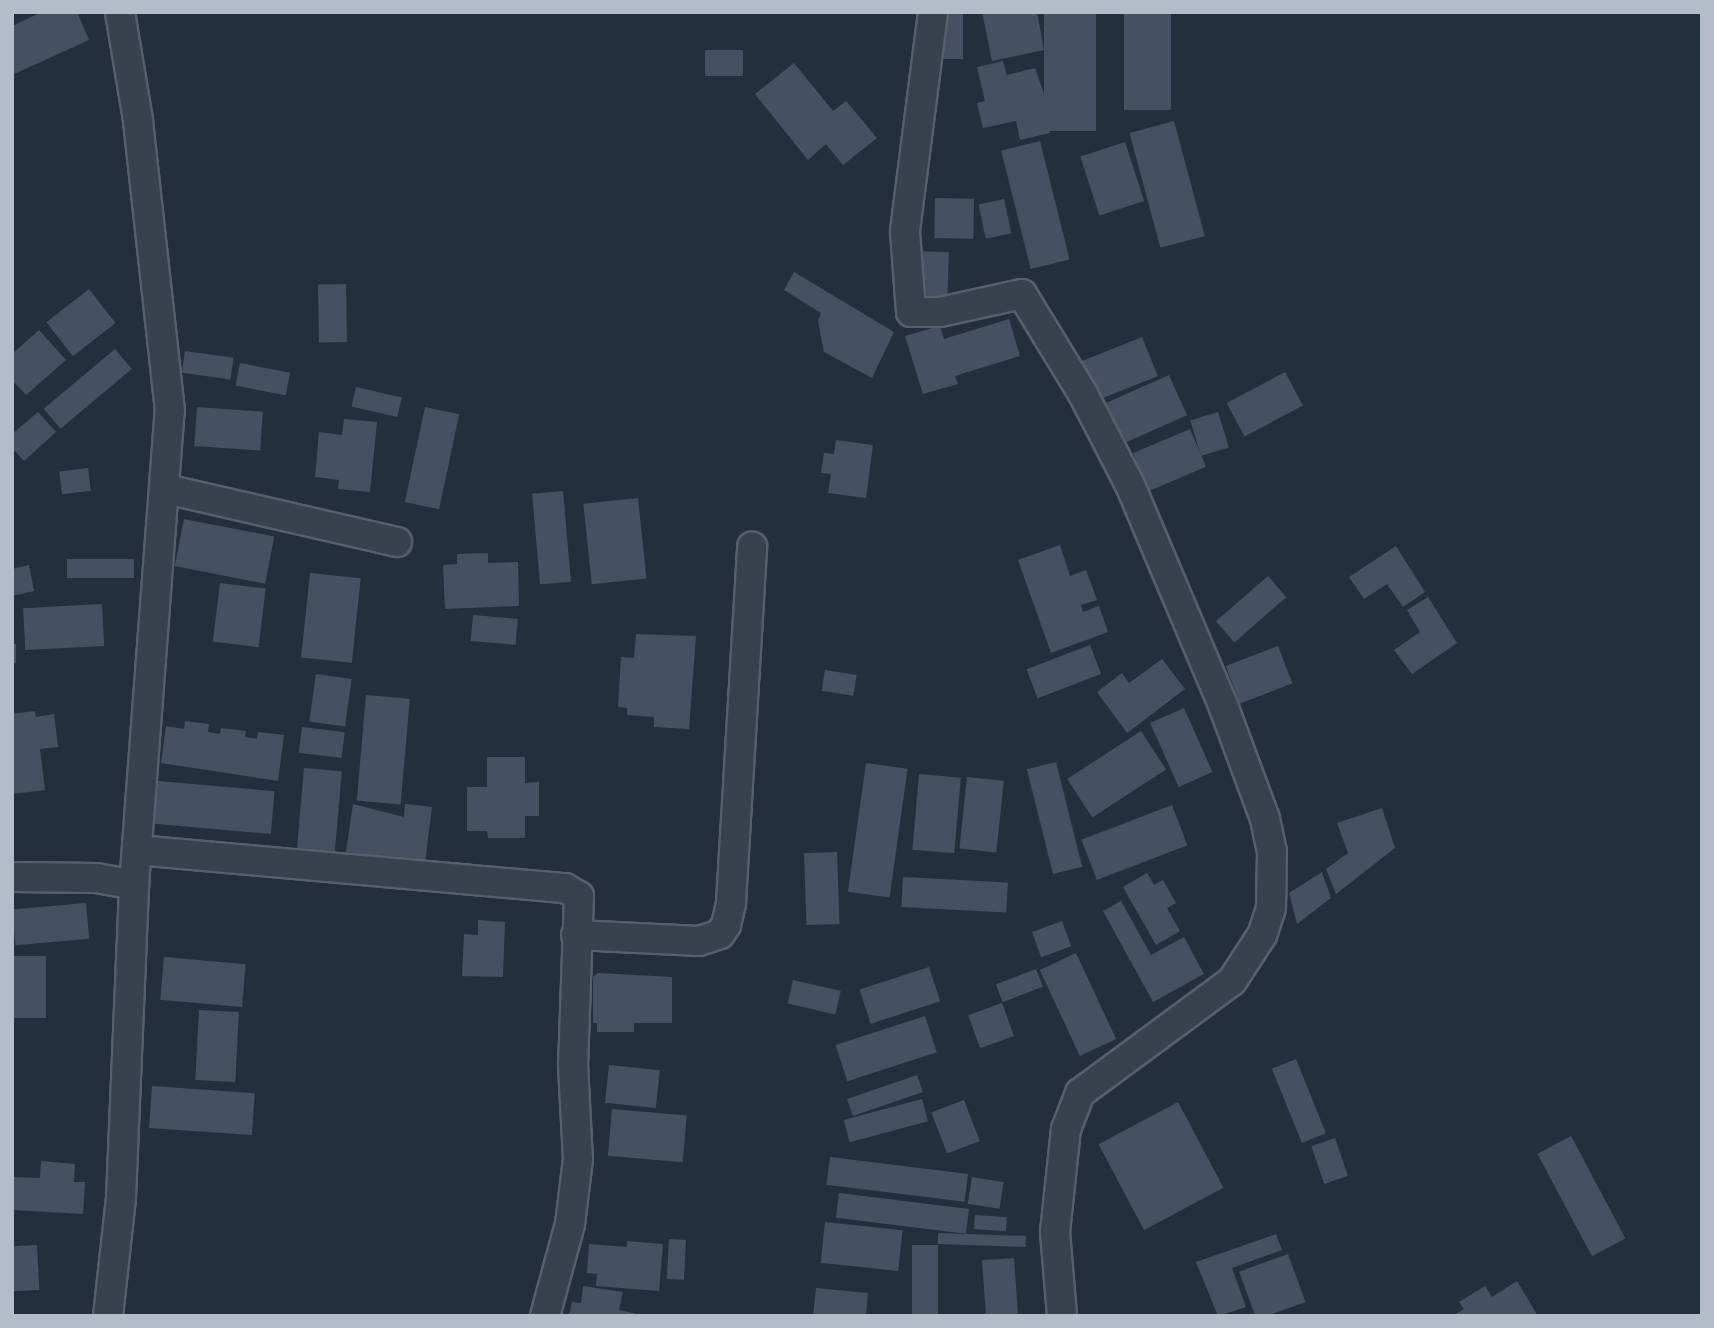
<!DOCTYPE html>
<style>
body{margin:0}
#map{position:relative;width:1714px;height:1328px;overflow:hidden;background:#242f3e;font-family:"Titillium Web",sans-serif}
div>[style]{position:absolute}
[style*='--x']{left:calc(var(--x)*1px);top:calc(var(--y)*1px);width:calc(var(--w)*1px);rotate:calc(var(--a)*1deg)}
.building>*{inset:0;background:#455162;transform-origin:0 0}
.roads{filter:drop-shadow(2px 0 #565f6c) drop-shadow(-2px 0 #565f6c) drop-shadow(0 2px #565f6c) drop-shadow(0 -2px #565f6c)}
.street>*{height:28px;margin:-14px;padding:0 14px;transform-origin:14px;border-radius:14px;background:#38414e}
span{translate:-50% -50%;white-space:nowrap;text-align:center;line-height:1.15;-webkit-text-stroke:5px #1d2633;paint-order:stroke}
.frame{position:absolute;inset:0;border:14px solid #b4bcc9;pointer-events:none}
</style>
<div id="map">
<div class="building">
<i style="clip-path:polygon(42px 12px,77px 12px,89px 40px,12px 75px,12px 26px)"></i>
<i style="left:929px;top:12px;width:34px;height:47px"></i>
<i style="clip-path:polygon(982px 12px,1037px 12px,1044px 50px,992px 61px)"></i>
<i style="left:1044px;top:12px;width:52px;height:119px"></i>
<i style="left:1124px;top:12px;width:47px;height:98px"></i>
<i style="left:705px;top:50px;width:38px;height:26px"></i>
<i style="clip-path:polygon(1003px 61px,1007px 75px,1035px 68px,1050px 111px,1045px 113px,1050px 133px,1020px 140px,1016px 121px,983px 128px,977px 103px,985px 101px,977px 67px)"></i>
<i style="clip-path:polygon(794px 63px,833px 111px,846px 101px,877px 138px,843px 165px,826px 144px,808px 160px,755px 94px)"></i>
<i style="left:1174px;top:121px;width:119px;height:46px;rotate:75deg"></i>
<i style="left:1040px;top:141px;width:122px;height:40px;rotate:76deg"></i>
<i style="left:1125px;top:142px;width:62px;height:47px;rotate:72deg"></i>
<i style="left:935px;top:198px;width:39px;height:40px;rotate:1deg"></i>
<i style="left:1004px;top:199px;width:35px;height:26px;rotate:78deg"></i>
<i style="left:916px;top:251px;width:33px;height:46px;rotate:2deg"></i>
<i style="clip-path:polygon(794px 272px,894px 332px,872px 378px,824px 352px,818px 321px,821px 313px,784px 290px)"></i>
<i style="left:346px;top:284px;width:58px;height:28px;rotate:89deg"></i>
<i style="left:89px;top:289px;width:43px;height:54px;rotate:52deg"></i>
<i style="clip-path:polygon(1009px 319px,1020px 356px,955px 376px,958px 384px,923px 394px,905px 336px,940px 326px,944px 339px)"></i>
<i style="clip-path:polygon(39px 330px,66px 360px,26px 395px,12px 380px,12px 354px)"></i>
<i style="left:1142px;top:337px;width:42px;height:69px;rotate:68deg"></i>
<i style="left:115px;top:349px;width:26px;height:93px;rotate:50deg"></i>
<i style="left:185px;top:351px;width:49px;height:22px;rotate:8deg"></i>
<i style="left:240px;top:363px;width:51px;height:23px;rotate:11deg"></i>
<i style="left:1285px;top:372px;width:38px;height:66px;rotate:62deg"></i>
<i style="left:1169px;top:375px;width:44px;height:74px;rotate:66deg"></i>
<i style="left:356px;top:387px;width:47px;height:20px;rotate:13deg"></i>
<i style="left:197px;top:407px;width:66px;height:39px;rotate:4deg"></i>
<i style="left:425px;top:407px;width:35px;height:97px;rotate:12deg"></i>
<i style="clip-path:polygon(38px 412px,56px 432px,24px 461px,12px 448px,12px 434px)"></i>
<i style="left:1218px;top:412px;width:37px;height:29px;rotate:73deg"></i>
<i style="clip-path:polygon(344px 419px,377px 422px,370px 492px,338px 489px,339px 480px,315px 477px,319px 432px,342px 435px)"></i>
<i style="left:1190px;top:429px;width:41px;height:62px;rotate:67deg"></i>
<i style="clip-path:polygon(836px 440px,873px 445px,866px 498px,828px 493px,831px 474px,821px 473px,824px 453px,834px 454px)"></i>
<i style="left:88px;top:468px;width:23px;height:29px;rotate:83deg"></i>
<i style="left:563px;top:491px;width:91px;height:31px;rotate:85deg"></i>
<i style="left:638px;top:498px;width:81px;height:55px;rotate:84deg"></i>
<i style="left:184px;top:519px;width:92px;height:48px;rotate:11deg"></i>
<i style="clip-path:polygon(1060px 545px,1070px 576px,1086px 570px,1097px 600px,1081px 605px,1083px 612px,1099px 606px,1108px 632px,1051px 653px,1018px 560px)"></i>
<i style="clip-path:polygon(1396px 546px,1425px 592px,1403px 607px,1387px 584px,1364px 599px,1349px 577px)"></i>
<i style="clip-path:polygon(488px 553px,488px 563px,518px 562px,519px 606px,445px 609px,443px 565px,457px 564px,457px 554px)"></i>
<i style="left:67px;top:559px;width:67px;height:19px"></i>
<i style="clip-path:polygon(29px 565px,34px 591px,12px 596px,12px 569px)"></i>
<i style="left:310px;top:573px;width:51px;height:85px;rotate:6deg"></i>
<i style="left:1268px;top:576px;width:28px;height:69px;rotate:49deg"></i>
<i style="left:220px;top:583px;width:46px;height:59px;rotate:7deg"></i>
<i style="clip-path:polygon(1428px 597px,1457px 643px,1412px 674px,1394px 650px,1420px 632px,1407px 610px)"></i>
<i style="left:102px;top:604px;width:42px;height:79px;rotate:87deg"></i>
<i style="left:473px;top:615px;width:45px;height:26px;rotate:5deg"></i>
<i style="clip-path:polygon(636px 634px,696px 636px,689px 729px,654px 727px,654px 717px,627px 715px,627px 708px,618px 707px,621px 657px,634px 658px)"></i>
<i style="left:12px;top:644px;width:4px;height:19px"></i>
<i style="left:1090px;top:645px;width:31px;height:68px;rotate:69deg"></i>
<i style="left:1278px;top:646px;width:40px;height:56px;rotate:69deg"></i>
<i style="clip-path:polygon(1162px 659px,1185px 689px,1127px 733px,1097px 692px,1122px 673px,1129px 683px)"></i>
<i style="left:825px;top:670px;width:32px;height:21px;rotate:9deg"></i>
<i style="left:316px;top:674px;width:36px;height:48px;rotate:8deg"></i>
<i style="left:366px;top:695px;width:44px;height:106px;rotate:5deg"></i>
<i style="left:1184px;top:708px;width:70px;height:37px;rotate:66deg"></i>
<i style="clip-path:polygon(35px 711px,36px 717px,54px 714px,58px 747px,40px 749px,45px 790px,12px 794px,12px 714px)"></i>
<i style="clip-path:polygon(185px 721px,209px 724px,208px 732px,220px 734px,221px 728px,246px 731px,245px 737px,257px 739px,258px 732px,284px 735px,278px 781px,161px 763px,166px 726px,184px 729px)"></i>
<i style="left:302px;top:727px;width:43px;height:26px;rotate:7deg"></i>
<i style="left:1141px;top:731px;width:46px;height:88px;rotate:57deg"></i>
<i style="clip-path:polygon(487px 757px,525px 757px,525px 783px,539px 782px,539px 816px,525px 816px,525px 838px,488px 838px,487px 831px,467px 831px,467px 787px,487px 787px)"></i>
<i style="left:1056px;top:762px;width:108px;height:30px;rotate:76deg"></i>
<i style="left:866px;top:763px;width:42px;height:130px;rotate:8deg"></i>
<i style="left:304px;top:768px;width:38px;height:81px;rotate:5deg"></i>
<i style="left:919px;top:774px;width:42px;height:76px;rotate:5deg"></i>
<i style="left:967px;top:777px;width:37px;height:72px;rotate:6deg"></i>
<i style="left:158px;top:781px;width:117px;height:43px;rotate:5deg"></i>
<i style="clip-path:polygon(353px 804px,404px 817px,405px 804px,432px 807px,425px 862px,346px 852px)"></i>
<i style="left:1172px;top:805px;width:43px;height:97px;rotate:69deg"></i>
<i style="clip-path:polygon(1382px 808px,1395px 848px,1336px 894px,1326px 869px,1348px 853px,1337px 823px)"></i>
<i style="left:837px;top:852px;width:72px;height:33px;rotate:88deg"></i>
<i style="clip-path:polygon(1322px 872px,1331px 898px,1297px 924px,1289px 893px)"></i>
<i style="clip-path:polygon(1147px 873px,1154px 885px,1163px 880px,1176px 903px,1167px 908px,1180px 931px,1156px 945px,1123px 887px)"></i>
<i style="left:903px;top:877px;width:105px;height:30px;rotate:3deg"></i>
<i style="clip-path:polygon(1121px 901px,1151px 955px,1184px 937px,1204px 974px,1153px 1002px,1103px 911px)"></i>
<i style="left:86px;top:903px;width:36px;height:74px;rotate:85deg"></i>
<i style="clip-path:polygon(478px 920px,505px 922px,503px 977px,462px 976px,464px 934px,478px 935px)"></i>
<i style="left:1062px;top:921px;width:27px;height:32px;rotate:70deg"></i>
<i style="left:1076px;top:953px;width:95px;height:40px;rotate:65deg"></i>
<i style="left:12px;top:956px;width:34px;height:62px"></i>
<i style="left:164px;top:957px;width:82px;height:43px;rotate:5deg"></i>
<i style="left:929px;top:967px;width:36px;height:73px;rotate:72deg"></i>
<i style="left:1036px;top:969px;width:19px;height:43px;rotate:69deg"></i>
<i style="clip-path:polygon(598px 973px,672px 977px,672px 1023px,634px 1023px,634px 1032px,597px 1032px,597px 1023px,593px 1023px,593px 977px)"></i>
<i style="left:793px;top:980px;width:49px;height:24px;rotate:13deg"></i>
<i style="left:1002px;top:1003px;width:35px;height:36px;rotate:70deg"></i>
<i style="left:199px;top:1010px;width:40px;height:70px;rotate:3deg"></i>
<i style="left:925px;top:1016px;width:38px;height:94px;rotate:72deg"></i>
<i style="left:1296px;top:1059px;width:80px;height:26px;rotate:68deg"></i>
<i style="left:609px;top:1065px;width:51px;height:38px;rotate:6deg"></i>
<i style="left:917px;top:1075px;width:18px;height:74px;rotate:71deg"></i>
<i style="left:152px;top:1086px;width:103px;height:42px;rotate:4deg"></i>
<i style="left:922px;top:1099px;width:23px;height:81px;rotate:75deg"></i>
<i style="left:964px;top:1100px;width:44px;height:35px;rotate:69deg"></i>
<i style="left:1178px;top:1102px;width:97px;height:90px;rotate:62deg"></i>
<i style="left:612px;top:1109px;width:75px;height:47px;rotate:5deg"></i>
<i style="left:1571px;top:1136px;width:116px;height:38px;rotate:62deg"></i>
<i style="left:1335px;top:1138px;width:40px;height:25px;rotate:71deg"></i>
<i style="left:830px;top:1157px;width:139px;height:28px;rotate:7deg"></i>
<i style="clip-path:polygon(41px 1161px,75px 1164px,74px 1182px,85px 1182px,83px 1214px,12px 1210px,12px 1177px,40px 1178px)"></i>
<i style="left:972px;top:1177px;width:32px;height:27px;rotate:9deg"></i>
<i style="left:839px;top:1193px;width:131px;height:25px;rotate:7deg"></i>
<i style="left:975px;top:1215px;width:32px;height:14px;rotate:4deg"></i>
<i style="left:825px;top:1222px;width:78px;height:41px;rotate:6deg"></i>
<i style="left:938px;top:1233px;width:88px;height:11px;rotate:2deg"></i>
<i style="clip-path:polygon(1276px 1234px,1282px 1250px,1232px 1268px,1246px 1307px,1218px 1316px,1196px 1262px)"></i>
<i style="left:669px;top:1239px;width:17px;height:40px;rotate:3deg"></i>
<i style="clip-path:polygon(627px 1241px,663px 1244px,659px 1291px,596px 1286px,597px 1274px,587px 1273px,589px 1244px,627px 1247px)"></i>
<i style="left:37px;top:1245px;width:45px;height:25px;rotate:87deg"></i>
<i style="left:912px;top:1245px;width:26px;height:71px"></i>
<i style="left:1288px;top:1254px;width:51px;height:52px;rotate:70deg"></i>
<i style="left:1014px;top:1258px;width:58px;height:32px;rotate:86deg"></i>
<i style="clip-path:polygon(1517px 1281px,1538px 1316px,1453px 1316px,1464px 1309px,1459px 1302px,1485px 1286px,1492px 1297px)"></i>
<i style="clip-path:polygon(583px 1286px,623px 1292px,619px 1310px,646px 1316px,569px 1316px,572px 1302px,581px 1303px)"></i>
<i style="clip-path:polygon(816px 1288px,868px 1293px,866px 1316px,813px 1316px)"></i>
</div>
<div class="roads">
<div class="street">
<i style="--x:933;--y:12;--w:222;--a:97.3"></i>
<i style="--x:905;--y:232;--w:80;--a:85.7"></i>
<i style="--x:911;--y:312;--w:29;--a:0"></i>
<i style="--x:940;--y:312;--w:84;--a:-12.4"></i>
<i style="--x:1022;--y:294;--w:117;--a:58.6"></i>
<i style="--x:1083;--y:394;--w:102;--a:62.7"></i>
<i style="--x:1130;--y:485;--w:242;--a:67.1"></i>
<i style="--x:1224;--y:708;--w:118;--a:69.7"></i>
<i style="--x:1265;--y:819;--w:34;--a:78"></i>
<i style="--x:1272;--y:852;--w:56;--a:91"></i>
<i style="--x:1271;--y:908;--w:28;--a:108"></i>
<i style="--x:1262;--y:935;--w:55;--a:123.1"></i>
<i style="--x:1232;--y:981;--w:189;--a:143.6"></i>
<i style="--x:1080;--y:1093;--w:39;--a:111"></i>
<i style="--x:1066;--y:1129;--w:104;--a:96.1"></i>
<i style="--x:1055;--y:1232;--w:84;--a:85.2"></i>
<i style="--x:166;--y:489;--w:237;--a:12.9"></i>
<i style="--x:137;--y:850;--w:430;--a:5.1"></i>
<i style="--x:565;--y:888;--w:16;--a:30"></i>
<i style="--x:579;--y:896;--w:169;--a:92"></i>
<i style="--x:573;--y:1065;--w:94;--a:87"></i>
<i style="--x:578;--y:1159;--w:65;--a:97"></i>
<i style="--x:570;--y:1224;--w:95;--a:105.2"></i>
<i style="--x:12;--y:877;--w:84;--a:0.7"></i>
<i style="--x:96;--y:878;--w:39;--a:10"></i>
<i style="--x:576;--y:935;--w:123;--a:2.8"></i>
<i style="--x:699;--y:941;--w:22;--a:-18"></i>
<i style="--x:720;--y:934;--w:11;--a:-56"></i>
<i style="--x:726;--y:925;--w:23;--a:-77"></i>
<i style="--x:731;--y:903;--w:357;--a:-86.6"></i>
<i style="--x:108;--y:1316;--w:119;--a:-83.7"></i>
<i style="--x:121;--y:1198;--w:313;--a:-87.6"></i>
<i style="--x:134;--y:885;--w:475;--a:-85.7"></i>
<i style="--x:170;--y:411;--w:293;--a:-96.3"></i>
<i style="--x:138;--y:120;--w:109;--a:-99.5"></i>
</div>
</div>
<div class="frame"></div>
</div>
